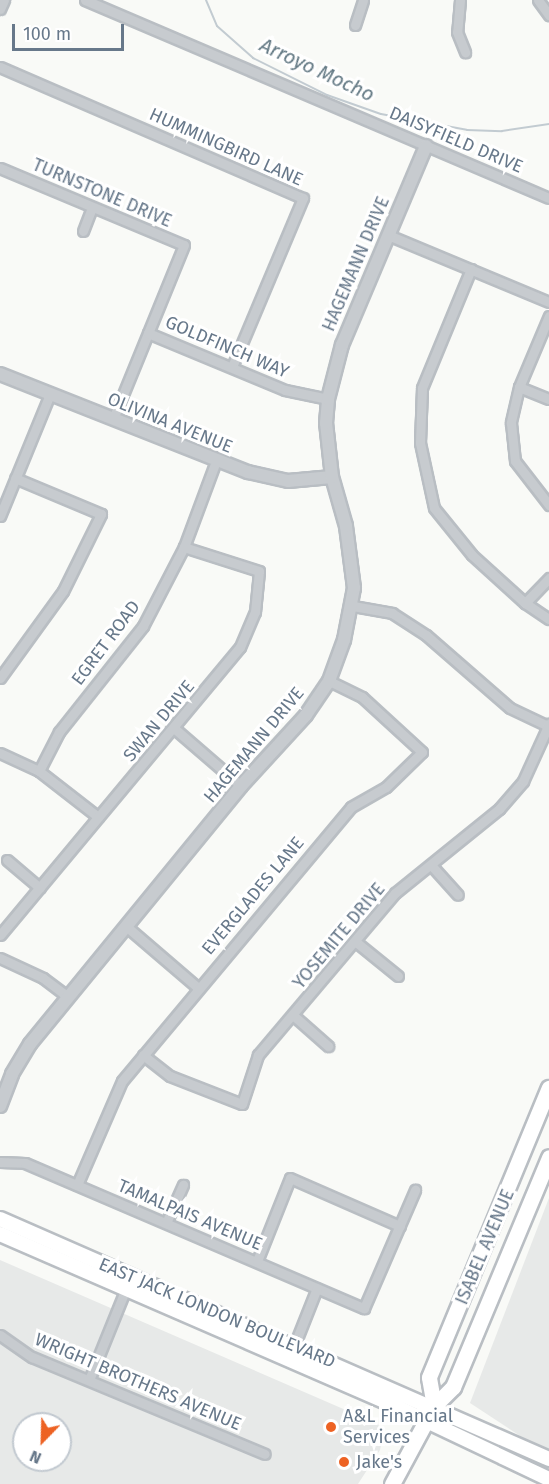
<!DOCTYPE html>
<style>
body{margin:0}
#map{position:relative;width:549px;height:1484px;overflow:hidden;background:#f9faf7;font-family:"Fira Sans",sans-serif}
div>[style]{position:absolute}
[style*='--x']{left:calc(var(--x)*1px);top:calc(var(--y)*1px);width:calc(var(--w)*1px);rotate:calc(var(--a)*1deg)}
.built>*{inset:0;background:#e7e9e8}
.stream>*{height:2px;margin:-1px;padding:0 1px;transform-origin:1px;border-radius:1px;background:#c2cbd1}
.roads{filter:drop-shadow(2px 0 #b9bec3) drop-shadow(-2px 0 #b9bec3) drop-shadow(0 2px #b9bec3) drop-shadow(0 -2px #b9bec3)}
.minor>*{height:9px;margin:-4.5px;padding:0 4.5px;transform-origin:4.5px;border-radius:4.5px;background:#c7cbcf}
.tertiary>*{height:12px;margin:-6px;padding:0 6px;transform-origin:6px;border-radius:6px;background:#c7cbcf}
.secondary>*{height:14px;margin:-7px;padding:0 7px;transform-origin:7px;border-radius:7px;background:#fff}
.trunk>*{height:15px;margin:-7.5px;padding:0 7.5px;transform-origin:7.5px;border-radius:7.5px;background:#fff}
.dots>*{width:16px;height:16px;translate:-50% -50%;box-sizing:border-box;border:3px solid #fff;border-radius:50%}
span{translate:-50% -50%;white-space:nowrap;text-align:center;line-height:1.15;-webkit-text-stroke:6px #fff;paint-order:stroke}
.street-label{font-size:18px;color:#67788a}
.poi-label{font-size:18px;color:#67788a}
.left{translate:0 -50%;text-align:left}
.water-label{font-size:20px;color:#637984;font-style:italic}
.north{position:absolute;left:12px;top:1412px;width:60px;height:60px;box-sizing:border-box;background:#fff;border:2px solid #c2c9d0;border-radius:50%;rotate:203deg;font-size:16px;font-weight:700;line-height:24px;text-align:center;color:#67788a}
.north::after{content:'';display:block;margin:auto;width:21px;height:27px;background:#ed6223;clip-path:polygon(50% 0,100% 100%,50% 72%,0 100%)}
.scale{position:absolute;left:12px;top:24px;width:112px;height:27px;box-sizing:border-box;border:3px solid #67788a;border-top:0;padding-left:8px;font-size:18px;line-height:21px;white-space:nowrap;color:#67788a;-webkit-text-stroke:4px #fff;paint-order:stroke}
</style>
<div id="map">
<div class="built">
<i style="clip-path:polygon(549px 1198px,549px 1455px,470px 1403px)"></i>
<i style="clip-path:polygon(evenodd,0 1260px,378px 1424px,383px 1435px,380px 1450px,358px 1484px,0 1484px,0 1260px,24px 1424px,60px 1424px,60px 1460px,24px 1460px,24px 1424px)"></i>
</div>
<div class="stream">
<i style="--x:206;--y:0;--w:28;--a:67"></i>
<i style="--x:217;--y:26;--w:48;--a:41.6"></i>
<i style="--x:253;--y:58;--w:83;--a:26.6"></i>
<i style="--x:327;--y:95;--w:57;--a:19.4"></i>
<i style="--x:381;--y:114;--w:87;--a:10.5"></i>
<i style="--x:467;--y:130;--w:35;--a:2"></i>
<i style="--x:502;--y:131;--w:48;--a:-8.5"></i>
</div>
<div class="roads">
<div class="minor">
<i style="--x:85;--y:0;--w:504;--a:23.11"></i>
<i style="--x:460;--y:0;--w:32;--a:95"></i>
<i style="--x:457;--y:32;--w:22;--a:68"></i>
<i style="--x:538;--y:0;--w:19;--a:54"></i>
<i style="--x:0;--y:9;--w:10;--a:-66"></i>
<i style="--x:355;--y:25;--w:26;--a:-72"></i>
<i style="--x:0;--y:67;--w:330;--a:23.4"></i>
<i style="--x:303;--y:198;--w:183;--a:112.8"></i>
<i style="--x:0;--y:168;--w:199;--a:22.7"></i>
<i style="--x:184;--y:245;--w:188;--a:112.2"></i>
<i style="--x:83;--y:231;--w:25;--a:-69"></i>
<i style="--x:388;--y:235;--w:174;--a:22.6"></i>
<i style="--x:471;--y:269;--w:129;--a:112.4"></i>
<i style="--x:422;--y:388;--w:55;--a:92.1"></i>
<i style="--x:420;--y:443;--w:66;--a:77.8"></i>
<i style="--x:434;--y:508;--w:60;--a:51"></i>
<i style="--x:472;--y:555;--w:72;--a:42.2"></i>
<i style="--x:525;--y:603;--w:29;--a:34"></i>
<i style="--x:549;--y:316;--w:77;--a:112.9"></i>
<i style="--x:519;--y:387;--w:37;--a:103"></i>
<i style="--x:511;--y:423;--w:38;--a:84"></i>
<i style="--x:515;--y:461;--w:56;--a:52.3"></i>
<i style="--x:148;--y:333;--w:148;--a:22.6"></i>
<i style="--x:285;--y:390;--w:44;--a:11.8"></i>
<i style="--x:519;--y:387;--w:32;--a:22"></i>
<i style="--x:0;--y:516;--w:132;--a:-67.7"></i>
<i style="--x:525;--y:603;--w:35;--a:-46"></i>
<i style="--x:353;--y:606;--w:40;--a:10"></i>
<i style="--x:392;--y:613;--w:40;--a:32.9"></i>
<i style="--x:426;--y:635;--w:111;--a:41"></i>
<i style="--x:510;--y:708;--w:42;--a:25.3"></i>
<i style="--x:0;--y:678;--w:107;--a:-54.1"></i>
<i style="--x:63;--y:591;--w:86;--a:-63.7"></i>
<i style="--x:101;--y:514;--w:93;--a:-157.3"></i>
<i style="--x:175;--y:729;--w:87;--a:40.8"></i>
<i style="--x:0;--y:753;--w:43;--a:24.8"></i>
<i style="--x:39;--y:771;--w:75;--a:37.9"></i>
<i style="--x:39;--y:771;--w:44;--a:-62.9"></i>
<i style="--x:59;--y:732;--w:135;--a:-51.6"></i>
<i style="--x:143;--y:626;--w:89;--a:-62.6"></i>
<i style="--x:184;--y:547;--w:92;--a:-69.6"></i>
<i style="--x:7;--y:860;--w:43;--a:40.3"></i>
<i style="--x:431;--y:865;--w:40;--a:48"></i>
<i style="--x:127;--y:927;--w:92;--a:40.6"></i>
<i style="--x:0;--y:935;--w:375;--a:-50.2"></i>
<i style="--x:240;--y:647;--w:38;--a:-67"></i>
<i style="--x:255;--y:612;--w:41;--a:-84.4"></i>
<i style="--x:259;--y:571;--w:79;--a:-162.3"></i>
<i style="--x:356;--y:942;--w:54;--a:39"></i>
<i style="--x:0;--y:958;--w:47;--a:24.9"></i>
<i style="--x:43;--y:978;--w:31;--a:37"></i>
<i style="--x:293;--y:1015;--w:47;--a:41.5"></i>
<i style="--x:143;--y:1055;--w:34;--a:38"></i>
<i style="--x:170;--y:1076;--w:77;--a:21.3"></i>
<i style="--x:242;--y:1104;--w:52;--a:-71.9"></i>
<i style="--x:258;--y:1055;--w:212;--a:-49.8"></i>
<i style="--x:395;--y:893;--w:134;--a:-38.9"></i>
<i style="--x:499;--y:809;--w:37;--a:-49"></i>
<i style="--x:523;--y:781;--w:63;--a:-65.5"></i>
<i style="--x:0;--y:1162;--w:25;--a:2"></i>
<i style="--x:25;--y:1163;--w:369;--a:23.2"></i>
<i style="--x:364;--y:1308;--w:129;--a:-66.6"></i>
<i style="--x:77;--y:1185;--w:113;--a:-66.6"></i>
<i style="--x:122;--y:1081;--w:357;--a:-50.1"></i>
<i style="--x:351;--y:807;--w:40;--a:-29.7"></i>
<i style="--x:386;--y:787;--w:50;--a:-44.2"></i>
<i style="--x:422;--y:752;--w:81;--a:-137.5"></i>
<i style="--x:362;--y:697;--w:37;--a:-154"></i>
<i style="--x:166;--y:1223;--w:42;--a:-65.9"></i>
<i style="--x:257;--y:1261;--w:89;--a:-68.3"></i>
<i style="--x:290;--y:1178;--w:120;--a:23.6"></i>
<i style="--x:0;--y:1335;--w:39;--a:35"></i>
<i style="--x:32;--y:1357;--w:252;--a:22.6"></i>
<i style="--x:294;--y:1346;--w:62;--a:-68.4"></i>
<i style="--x:89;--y:1380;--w:112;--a:-68"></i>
</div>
<div class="tertiary">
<i style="--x:0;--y:374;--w:267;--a:21.6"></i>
<i style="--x:248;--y:472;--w:41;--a:12.7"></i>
<i style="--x:288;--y:481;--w:44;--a:-5.2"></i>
<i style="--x:0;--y:1106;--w:34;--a:-69"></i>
<i style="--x:12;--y:1074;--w:35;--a:-59"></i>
<i style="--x:30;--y:1044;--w:333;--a:-50.7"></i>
<i style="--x:241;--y:786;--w:96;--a:-47.5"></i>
<i style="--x:306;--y:715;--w:41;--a:-55.9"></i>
<i style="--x:329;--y:681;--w:44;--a:-69.9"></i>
<i style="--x:344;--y:640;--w:53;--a:-79.1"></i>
<i style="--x:354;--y:588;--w:63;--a:-97.4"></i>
<i style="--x:346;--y:526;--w:51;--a:-105.9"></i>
<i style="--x:332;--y:477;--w:54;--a:-96.3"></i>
<i style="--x:326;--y:423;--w:24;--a:-85"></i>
<i style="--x:328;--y:399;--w:56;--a:-75.5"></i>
<i style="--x:342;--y:345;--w:216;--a:-67.1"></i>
</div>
<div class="secondary">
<i style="--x:0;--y:1219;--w:599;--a:23.61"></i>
<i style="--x:0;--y:1234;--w:431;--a:23.5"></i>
<i style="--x:395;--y:1406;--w:170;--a:25.4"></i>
</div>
<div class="trunk">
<i style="--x:434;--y:1406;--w:29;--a:-100"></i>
<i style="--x:429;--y:1377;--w:313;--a:-67.5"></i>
<i style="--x:392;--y:1484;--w:89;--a:-61.7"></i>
<i style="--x:434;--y:1406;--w:27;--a:-45"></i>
<i style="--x:453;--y:1387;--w:249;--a:-67.3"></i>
</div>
</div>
<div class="dots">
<i style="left:331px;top:1427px;background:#ed6223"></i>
<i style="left:344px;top:1462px;background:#ed6223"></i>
</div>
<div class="street-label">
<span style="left:456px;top:140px;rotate:23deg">DAISYFIELD DRIVE</span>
<span style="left:226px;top:147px;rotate:24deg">HUMMINGBIRD LANE</span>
<span style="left:102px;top:193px;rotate:23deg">TURNSTONE DRIVE</span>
<span style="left:356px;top:264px;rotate:-67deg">HAGEMANN DRIVE</span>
<span style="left:227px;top:347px;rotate:23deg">GOLDFINCH WAY</span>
<span style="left:170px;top:423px;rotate:22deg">OLIVINA AVENUE</span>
<span style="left:106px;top:643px;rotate:-53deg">EGRET ROAD</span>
<span style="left:159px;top:721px;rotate:-50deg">SWAN DRIVE</span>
<span style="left:254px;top:745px;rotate:-50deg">HAGEMANN DRIVE</span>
<span style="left:253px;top:896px;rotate:-50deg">EVERGLADES LANE</span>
<span style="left:339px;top:936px;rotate:-50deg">YOSEMITE DRIVE</span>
<span style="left:190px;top:1215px;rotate:23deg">TAMALPAIS AVENUE</span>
<span style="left:485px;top:1247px;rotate:-67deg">ISABEL AVENUE</span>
<span style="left:217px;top:1313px;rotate:23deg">EAST JACK LONDON BOULEVARD</span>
<span style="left:138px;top:1382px;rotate:23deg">WRIGHT BROTHERS AVENUE</span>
</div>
<div class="poi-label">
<span class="left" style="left:343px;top:1427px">A&amp;L Financial<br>Services</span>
<span class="left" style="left:356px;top:1462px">Jake's</span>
</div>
<div class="water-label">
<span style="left:317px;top:70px;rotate:25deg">Arroyo Mocho</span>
</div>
<div class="north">N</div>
<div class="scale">100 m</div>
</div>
